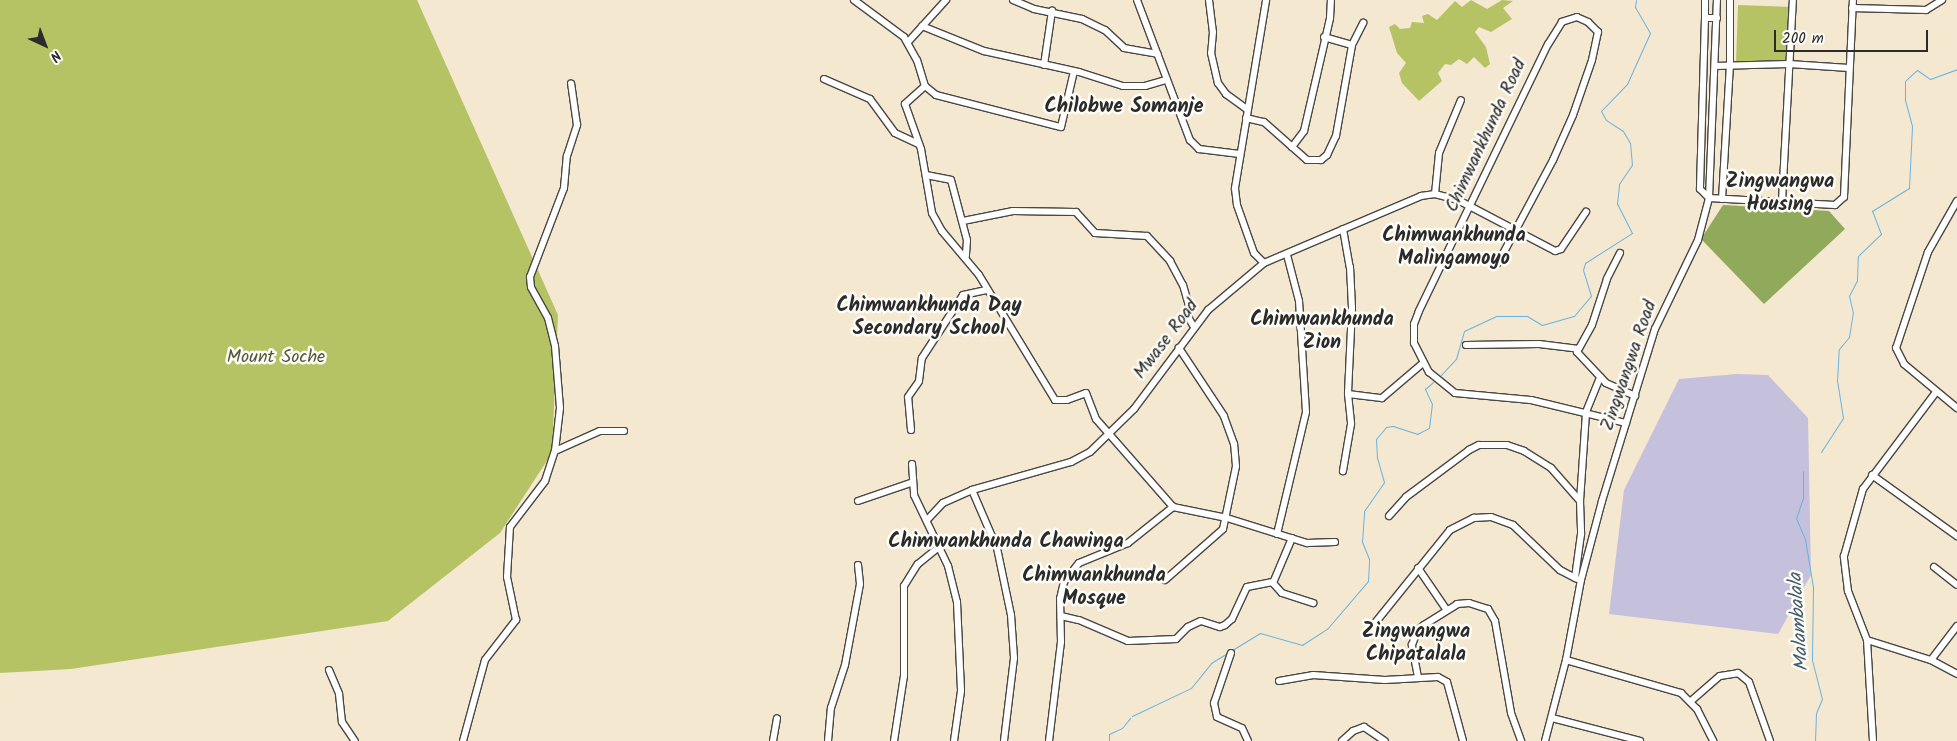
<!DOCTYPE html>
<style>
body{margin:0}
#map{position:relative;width:1957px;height:741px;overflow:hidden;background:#f4e8d1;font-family:Kalam,sans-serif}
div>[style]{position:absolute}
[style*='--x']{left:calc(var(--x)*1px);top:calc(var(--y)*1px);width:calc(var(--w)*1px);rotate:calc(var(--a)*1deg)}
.industrial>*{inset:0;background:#c5c0db}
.green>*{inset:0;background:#b6c365;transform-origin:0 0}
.forest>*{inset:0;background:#90a95a}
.stream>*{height:1px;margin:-0.5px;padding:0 0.5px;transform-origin:0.5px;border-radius:0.5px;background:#68b3e1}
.roads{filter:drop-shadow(1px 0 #494744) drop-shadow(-1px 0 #494744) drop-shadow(0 1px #494744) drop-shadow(0 -1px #494744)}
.minor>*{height:6px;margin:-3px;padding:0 3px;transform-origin:3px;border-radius:3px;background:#fff}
span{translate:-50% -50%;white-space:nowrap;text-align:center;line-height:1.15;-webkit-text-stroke:5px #fdfcf7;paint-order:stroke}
.street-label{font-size:18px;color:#2b2b2b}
.park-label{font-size:18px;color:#55593c}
.water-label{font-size:19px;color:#405b6b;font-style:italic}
.quarter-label{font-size:20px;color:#2b2b2b;font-weight:700}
.north{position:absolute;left:20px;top:20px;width:50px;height:50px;-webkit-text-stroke:4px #fdfcf7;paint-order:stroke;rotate:137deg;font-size:14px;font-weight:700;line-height:20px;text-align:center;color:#2b2b2b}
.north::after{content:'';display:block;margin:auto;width:18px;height:22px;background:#2b2b2b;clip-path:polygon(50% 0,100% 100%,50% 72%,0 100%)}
.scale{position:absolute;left:1774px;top:30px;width:154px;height:22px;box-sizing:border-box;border:2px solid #2b2b2b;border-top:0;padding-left:6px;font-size:15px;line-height:18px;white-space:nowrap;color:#2b2b2b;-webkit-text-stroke:4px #fdfcf7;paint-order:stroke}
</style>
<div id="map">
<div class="industrial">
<i style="clip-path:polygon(1737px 374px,1768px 375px,1808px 418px,1811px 575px,1778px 634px,1609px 614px,1624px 490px,1679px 379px)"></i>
</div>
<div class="green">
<i style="clip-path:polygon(0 0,417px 0,558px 315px,552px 453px,500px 533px,388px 621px,71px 669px,0 673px)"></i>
<i style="clip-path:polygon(1471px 0,1487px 9px,1502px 0,1513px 1px,1503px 8px,1512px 19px,1491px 32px,1479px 27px,1475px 32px,1486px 47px,1490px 64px,1485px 68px,1474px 57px,1467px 64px,1459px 59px,1451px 65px,1445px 64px,1438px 73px,1442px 81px,1419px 101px,1402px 83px,1399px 73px,1406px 63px,1397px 53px,1389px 27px,1395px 24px,1400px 29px,1410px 28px,1412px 22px,1424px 23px,1422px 16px,1428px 14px,1437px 20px,1455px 1px,1462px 7px)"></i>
<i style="left:1738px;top:5px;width:58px;height:61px;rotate:2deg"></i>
</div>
<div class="forest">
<i style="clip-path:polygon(1723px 205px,1829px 211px,1845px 229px,1764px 304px,1701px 239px)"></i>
</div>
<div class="stream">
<i style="--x:1440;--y:376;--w:23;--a:-47"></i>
<i style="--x:1456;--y:359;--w:29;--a:-74"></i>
<i style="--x:1464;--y:331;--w:35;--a:-25"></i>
<i style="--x:1496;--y:316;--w:31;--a:0"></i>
<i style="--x:1527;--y:316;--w:17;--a:31"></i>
<i style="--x:1542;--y:325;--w:33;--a:-16"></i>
<i style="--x:1574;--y:316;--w:26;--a:-50"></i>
<i style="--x:1591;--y:296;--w:27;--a:-107"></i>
<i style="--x:1583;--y:270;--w:7;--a:-74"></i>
<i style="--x:1585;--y:263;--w:56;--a:-32.6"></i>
<i style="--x:1632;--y:233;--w:33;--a:-117"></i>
<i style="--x:1617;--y:204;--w:20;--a:-84"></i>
<i style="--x:1619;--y:184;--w:23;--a:-56"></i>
<i style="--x:1632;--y:165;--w:22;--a:-95"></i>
<i style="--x:1630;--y:143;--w:14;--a:-120"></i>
<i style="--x:1623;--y:131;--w:20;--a:-147"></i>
<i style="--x:1606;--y:120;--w:10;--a:-119"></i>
<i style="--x:1601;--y:111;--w:37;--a:-46"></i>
<i style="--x:1627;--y:84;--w:56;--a:-65.7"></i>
<i style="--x:1650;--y:33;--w:30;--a:-120"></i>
<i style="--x:1635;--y:7;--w:7;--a:-82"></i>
<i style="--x:1821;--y:452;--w:40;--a:-57.1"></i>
<i style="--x:1843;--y:418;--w:36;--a:-99"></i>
<i style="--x:1837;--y:382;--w:33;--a:-87"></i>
<i style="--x:1839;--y:349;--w:16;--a:-50"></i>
<i style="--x:1849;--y:337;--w:24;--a:-81"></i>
<i style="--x:1853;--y:313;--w:17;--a:-103"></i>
<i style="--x:1849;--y:296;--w:18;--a:-63"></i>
<i style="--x:1857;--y:280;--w:24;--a:-88"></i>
<i style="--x:1858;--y:256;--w:32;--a:-44"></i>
<i style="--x:1881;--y:234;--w:25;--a:-111"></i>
<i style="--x:1872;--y:211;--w:44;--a:-31.9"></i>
<i style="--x:1909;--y:188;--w:62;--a:-87.2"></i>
<i style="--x:1912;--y:126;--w:28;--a:-105"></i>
<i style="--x:1905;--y:99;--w:18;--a:-90"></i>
<i style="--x:1905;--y:81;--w:16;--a:-43"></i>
<i style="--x:1917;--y:70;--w:16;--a:35"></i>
<i style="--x:1930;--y:79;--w:29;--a:-20"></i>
<i style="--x:1803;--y:471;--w:27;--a:90"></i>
<i style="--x:1803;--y:498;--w:21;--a:109"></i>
<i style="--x:1796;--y:518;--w:23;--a:67"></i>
<i style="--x:1805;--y:539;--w:49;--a:80.5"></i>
<i style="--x:1813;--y:587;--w:73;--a:90.8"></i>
<i style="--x:1812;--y:660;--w:40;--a:75.6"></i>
<i style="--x:1822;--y:699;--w:15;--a:113"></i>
<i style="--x:1816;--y:713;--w:28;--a:92"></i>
<i style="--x:1132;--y:716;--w:65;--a:-25.4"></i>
<i style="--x:1191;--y:688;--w:32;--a:-51"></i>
<i style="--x:1211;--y:663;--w:57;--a:-31.5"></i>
<i style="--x:1260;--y:633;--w:44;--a:15.9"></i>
<i style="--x:1302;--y:645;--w:30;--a:-33"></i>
<i style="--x:1327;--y:629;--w:63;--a:-49.5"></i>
<i style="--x:1368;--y:581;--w:22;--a:-87"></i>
<i style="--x:1369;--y:559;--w:18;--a:-112"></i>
<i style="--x:1362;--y:542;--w:31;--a:-86"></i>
<i style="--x:1364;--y:511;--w:35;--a:-55"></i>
<i style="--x:1384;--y:482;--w:25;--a:-106"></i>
<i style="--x:1377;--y:458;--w:19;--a:-93"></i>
<i style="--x:1376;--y:439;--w:16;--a:-50"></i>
<i style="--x:1386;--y:427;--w:7;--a:-8"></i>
<i style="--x:1393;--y:426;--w:25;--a:18"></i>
<i style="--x:1417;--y:434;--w:13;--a:-27"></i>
<i style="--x:1429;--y:428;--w:24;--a:-83"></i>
<i style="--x:1432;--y:404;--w:17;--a:-115"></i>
<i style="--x:1425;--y:389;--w:11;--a:-41"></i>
<i style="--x:1109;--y:741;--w:7;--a:-90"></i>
<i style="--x:1109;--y:734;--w:14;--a:-25"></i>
<i style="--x:1122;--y:728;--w:13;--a:-51"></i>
</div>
<div class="roads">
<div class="minor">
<i style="--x:854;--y:0;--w:62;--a:36.5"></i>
<i style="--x:904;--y:37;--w:26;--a:61"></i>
<i style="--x:917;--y:60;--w:27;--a:73"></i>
<i style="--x:925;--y:86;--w:14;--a:39"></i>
<i style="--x:936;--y:95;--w:129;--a:14.4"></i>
<i style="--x:1061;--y:127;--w:57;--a:-76.9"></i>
<i style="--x:1013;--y:0;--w:23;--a:23"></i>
<i style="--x:1034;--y:9;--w:49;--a:11.8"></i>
<i style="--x:1082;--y:19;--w:25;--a:26"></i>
<i style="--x:1105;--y:30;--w:26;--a:43"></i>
<i style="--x:1124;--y:48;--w:34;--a:10"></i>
<i style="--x:1137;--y:0;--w:150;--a:69.3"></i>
<i style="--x:1190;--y:140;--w:13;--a:45"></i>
<i style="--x:1199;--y:149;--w:41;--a:7"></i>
<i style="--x:1209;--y:0;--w:32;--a:83"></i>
<i style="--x:1213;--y:32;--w:21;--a:95"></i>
<i style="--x:1211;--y:53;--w:31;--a:77"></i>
<i style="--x:1218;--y:83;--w:14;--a:54"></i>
<i style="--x:1226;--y:94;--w:26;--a:36"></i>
<i style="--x:1705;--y:0;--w:18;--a:90"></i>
<i style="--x:1705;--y:18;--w:12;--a:0"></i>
<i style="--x:1852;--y:8;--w:74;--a:1.5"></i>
<i style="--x:1926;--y:10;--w:19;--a:-32"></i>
<i style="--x:1705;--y:18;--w:171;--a:91.7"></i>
<i style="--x:1700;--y:189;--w:13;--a:45"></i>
<i style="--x:1709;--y:198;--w:126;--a:3.2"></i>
<i style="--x:1835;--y:205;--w:12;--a:-42"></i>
<i style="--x:1844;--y:197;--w:197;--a:-87.4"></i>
<i style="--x:922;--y:26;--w:67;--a:22"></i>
<i style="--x:984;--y:51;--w:97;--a:12.5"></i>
<i style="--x:1079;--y:72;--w:46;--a:17.7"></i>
<i style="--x:1123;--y:86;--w:22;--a:0"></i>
<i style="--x:1145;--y:86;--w:22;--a:-16"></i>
<i style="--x:1324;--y:37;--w:29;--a:16"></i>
<i style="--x:908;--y:42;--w:57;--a:-47.9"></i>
<i style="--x:1044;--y:65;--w:55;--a:-81.6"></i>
<i style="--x:1715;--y:66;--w:74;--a:-1.5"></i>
<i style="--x:1789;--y:64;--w:60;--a:3.8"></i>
<i style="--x:824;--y:79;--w:50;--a:23.5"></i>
<i style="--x:870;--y:99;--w:42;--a:53.7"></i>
<i style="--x:895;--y:133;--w:26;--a:25"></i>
<i style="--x:925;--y:86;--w:27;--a:138"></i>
<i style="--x:905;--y:104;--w:48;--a:70.4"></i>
<i style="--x:921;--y:149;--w:65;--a:80.2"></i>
<i style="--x:932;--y:213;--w:21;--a:61"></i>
<i style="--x:942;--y:231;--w:57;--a:49.9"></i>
<i style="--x:979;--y:275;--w:146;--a:58.7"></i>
<i style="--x:1055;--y:400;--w:12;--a:0"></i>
<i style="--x:1067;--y:400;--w:20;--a:-20"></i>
<i style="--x:1086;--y:393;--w:28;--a:69"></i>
<i style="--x:1096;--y:419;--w:117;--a:48.8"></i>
<i style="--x:1173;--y:507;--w:55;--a:11.5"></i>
<i style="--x:1227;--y:518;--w:84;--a:17.4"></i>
<i style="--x:1307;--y:543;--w:28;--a:-2"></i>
<i style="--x:1246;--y:118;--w:18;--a:13"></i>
<i style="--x:1264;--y:122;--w:57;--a:41.5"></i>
<i style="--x:1307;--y:160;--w:14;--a:0"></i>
<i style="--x:1321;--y:160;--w:8;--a:-40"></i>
<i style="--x:1327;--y:155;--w:21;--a:-65"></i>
<i style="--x:1336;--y:136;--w:92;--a:-80"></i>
<i style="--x:1352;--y:45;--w:25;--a:-63"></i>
<i style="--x:1292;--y:147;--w:20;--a:-53"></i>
<i style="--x:1304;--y:131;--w:116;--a:-77"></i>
<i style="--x:1330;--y:18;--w:18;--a:-87"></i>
<i style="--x:926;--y:175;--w:25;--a:11"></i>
<i style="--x:951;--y:180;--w:62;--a:75.1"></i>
<i style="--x:967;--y:240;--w:16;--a:94"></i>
<i style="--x:1435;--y:194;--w:41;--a:-84.4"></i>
<i style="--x:1439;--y:153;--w:57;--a:-67.5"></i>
<i style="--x:1722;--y:199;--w:134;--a:-86.6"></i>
<i style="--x:1730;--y:65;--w:65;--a:-90"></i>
<i style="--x:1782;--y:201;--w:201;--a:-86.9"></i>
<i style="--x:1957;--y:201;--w:59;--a:119.6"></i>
<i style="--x:1928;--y:252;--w:101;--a:108.4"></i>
<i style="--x:1896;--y:348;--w:18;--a:63"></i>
<i style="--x:1904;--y:364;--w:69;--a:39.7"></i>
<i style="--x:963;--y:221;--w:51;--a:-11.3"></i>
<i style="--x:1013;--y:211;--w:63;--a:0.9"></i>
<i style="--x:1076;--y:212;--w:28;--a:48"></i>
<i style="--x:1095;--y:233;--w:52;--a:3.3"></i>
<i style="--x:1147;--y:236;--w:34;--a:47"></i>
<i style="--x:1170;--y:261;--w:27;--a:62"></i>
<i style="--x:1183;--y:285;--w:25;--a:74"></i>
<i style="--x:1190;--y:309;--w:8;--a:104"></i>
<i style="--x:1188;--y:317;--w:12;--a:59"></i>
<i style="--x:1343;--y:229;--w:39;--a:80"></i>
<i style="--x:1350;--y:267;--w:41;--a:87.2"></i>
<i style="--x:1352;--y:308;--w:86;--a:92.7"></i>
<i style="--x:1348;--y:394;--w:30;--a:84"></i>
<i style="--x:1351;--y:424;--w:48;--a:99.7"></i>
<i style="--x:1620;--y:253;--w:29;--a:117"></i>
<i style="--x:1607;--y:279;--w:48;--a:108.1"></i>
<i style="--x:1592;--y:325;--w:31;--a:119"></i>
<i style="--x:1577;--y:352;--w:42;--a:46.9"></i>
<i style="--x:1606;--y:383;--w:32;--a:24"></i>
<i style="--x:1264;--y:263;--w:14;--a:-135"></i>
<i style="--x:1254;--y:253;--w:51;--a:-109.5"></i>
<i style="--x:1237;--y:205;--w:17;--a:-97"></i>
<i style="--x:1235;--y:188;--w:191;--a:-80.6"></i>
<i style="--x:1498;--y:263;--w:117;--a:-61.9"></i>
<i style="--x:1553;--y:160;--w:49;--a:-66"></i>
<i style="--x:1573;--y:115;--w:58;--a:-70.9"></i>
<i style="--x:1592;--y:60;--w:29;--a:-78"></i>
<i style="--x:1598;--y:32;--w:14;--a:-135"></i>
<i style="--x:1588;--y:22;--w:12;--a:-156"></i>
<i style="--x:1577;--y:17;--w:16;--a:162"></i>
<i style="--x:1562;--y:22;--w:26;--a:122"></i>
<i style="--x:1548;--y:44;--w:297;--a:115.8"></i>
<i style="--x:1419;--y:311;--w:14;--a:111"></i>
<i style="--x:1414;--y:324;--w:19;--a:90"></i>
<i style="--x:1414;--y:343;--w:33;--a:63"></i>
<i style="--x:1429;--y:372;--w:33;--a:39"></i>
<i style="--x:1455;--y:393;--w:76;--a:5.3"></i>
<i style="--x:1531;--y:400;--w:98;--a:13.6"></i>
<i style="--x:1466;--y:345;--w:73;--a:-0.8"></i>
<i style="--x:1539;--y:344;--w:38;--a:7"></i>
<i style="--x:1348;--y:394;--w:34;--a:7"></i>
<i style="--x:1382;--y:398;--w:52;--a:-40.4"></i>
<i style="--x:911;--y:430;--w:33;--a:-95"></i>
<i style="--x:908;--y:397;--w:19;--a:-55"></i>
<i style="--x:919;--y:381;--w:23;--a:-83"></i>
<i style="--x:922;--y:358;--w:75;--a:-56.9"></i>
<i style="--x:963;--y:295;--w:25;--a:-12"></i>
<i style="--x:555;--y:451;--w:49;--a:-24"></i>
<i style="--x:600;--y:431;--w:24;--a:0"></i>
<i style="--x:912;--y:464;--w:31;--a:86"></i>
<i style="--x:914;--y:495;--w:79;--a:64.4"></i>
<i style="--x:948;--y:566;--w:37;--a:76"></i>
<i style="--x:957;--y:602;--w:89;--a:87.4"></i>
<i style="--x:961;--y:691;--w:50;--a:98"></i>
<i style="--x:1872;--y:475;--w:105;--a:35.7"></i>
<i style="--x:972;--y:490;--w:63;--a:66.7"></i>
<i style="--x:997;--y:548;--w:68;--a:78.2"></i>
<i style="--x:1011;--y:615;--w:43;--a:86"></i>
<i style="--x:1014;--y:658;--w:84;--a:96.9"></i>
<i style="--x:858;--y:501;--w:56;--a:-18.8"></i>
<i style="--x:1580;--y:501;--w:89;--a:-86.1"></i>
<i style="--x:1586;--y:412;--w:38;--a:-68"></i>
<i style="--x:1389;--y:516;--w:25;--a:-48"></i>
<i style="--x:1406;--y:497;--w:79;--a:-36.7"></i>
<i style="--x:1469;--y:450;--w:11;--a:-27"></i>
<i style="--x:1479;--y:445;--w:28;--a:0"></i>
<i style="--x:1507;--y:445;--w:18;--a:19"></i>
<i style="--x:1524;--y:451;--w:32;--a:32"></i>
<i style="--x:1551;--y:468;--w:44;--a:48.7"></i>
<i style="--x:1580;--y:501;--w:33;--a:88"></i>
<i style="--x:1581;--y:534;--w:44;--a:97.8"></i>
<i style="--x:928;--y:519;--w:22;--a:-47"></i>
<i style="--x:943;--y:503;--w:32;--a:-24"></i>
<i style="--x:972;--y:490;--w:103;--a:-15.8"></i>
<i style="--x:1071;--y:462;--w:21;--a:-28"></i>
<i style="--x:1090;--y:452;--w:62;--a:-44.3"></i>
<i style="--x:1134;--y:409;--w:124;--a:-53.2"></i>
<i style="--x:1208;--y:310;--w:73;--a:-40"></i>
<i style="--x:1264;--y:263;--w:171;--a:-23.1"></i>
<i style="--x:1421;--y:196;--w:14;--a:-8"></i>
<i style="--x:1435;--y:194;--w:24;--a:15"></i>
<i style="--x:1458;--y:200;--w:110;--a:27.7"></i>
<i style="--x:1555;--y:251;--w:6;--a:-18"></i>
<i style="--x:1561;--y:249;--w:45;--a:-56"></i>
<i style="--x:1277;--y:534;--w:125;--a:-76.6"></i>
<i style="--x:1306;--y:412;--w:111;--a:-93.6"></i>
<i style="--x:1299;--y:301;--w:48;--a:-104.6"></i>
<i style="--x:1292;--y:538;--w:49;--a:112.9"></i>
<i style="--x:1273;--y:583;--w:13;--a:48"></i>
<i style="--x:1282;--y:593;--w:33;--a:18"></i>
<i style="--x:1934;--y:567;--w:29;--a:38"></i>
<i style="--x:1418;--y:568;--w:50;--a:55.7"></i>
<i style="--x:1165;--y:580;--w:77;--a:-41.3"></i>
<i style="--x:1223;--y:529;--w:64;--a:-78.3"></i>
<i style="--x:1236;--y:466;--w:22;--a:-95"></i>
<i style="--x:1234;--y:444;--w:30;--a:-110"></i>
<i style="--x:1224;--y:416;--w:82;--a:-123.5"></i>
<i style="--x:1061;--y:616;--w:18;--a:13"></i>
<i style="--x:1079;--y:620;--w:53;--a:23.2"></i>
<i style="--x:1128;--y:641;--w:48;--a:-2.4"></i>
<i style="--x:1176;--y:639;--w:17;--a:-45"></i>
<i style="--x:1188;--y:627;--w:14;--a:-25"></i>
<i style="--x:1201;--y:621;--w:20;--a:18"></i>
<i style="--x:1220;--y:627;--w:5;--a:-22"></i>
<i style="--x:1225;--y:625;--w:9;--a:-41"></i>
<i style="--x:1232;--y:619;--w:35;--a:-65"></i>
<i style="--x:1247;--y:587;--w:26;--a:-11"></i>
<i style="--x:1375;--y:623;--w:119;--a:-51.1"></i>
<i style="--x:1450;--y:530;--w:27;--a:-27"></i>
<i style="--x:1474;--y:518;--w:17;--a:-3"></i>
<i style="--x:1491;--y:517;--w:23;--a:20"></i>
<i style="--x:1513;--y:525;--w:65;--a:43.8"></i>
<i style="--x:1560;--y:570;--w:19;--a:28"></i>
<i style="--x:1867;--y:640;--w:67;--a:17.4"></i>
<i style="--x:1931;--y:660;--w:30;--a:28"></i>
<i style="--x:1231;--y:653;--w:53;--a:108.8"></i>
<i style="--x:1214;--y:703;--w:14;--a:78"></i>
<i style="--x:1217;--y:717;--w:27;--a:24"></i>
<i style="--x:1242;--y:728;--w:14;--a:65"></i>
<i style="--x:1566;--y:660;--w:120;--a:16"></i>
<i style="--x:1681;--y:693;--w:23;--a:45"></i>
<i style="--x:1697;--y:709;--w:36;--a:63"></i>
<i style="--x:1931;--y:660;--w:43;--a:-52.6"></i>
<i style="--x:329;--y:670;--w:26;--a:67"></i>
<i style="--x:339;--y:694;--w:28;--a:84"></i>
<i style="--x:342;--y:722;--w:23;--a:56"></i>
<i style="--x:1418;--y:677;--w:33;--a:-101"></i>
<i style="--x:1412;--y:645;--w:15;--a:-70"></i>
<i style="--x:1417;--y:631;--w:9;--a:-41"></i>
<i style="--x:1424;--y:625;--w:39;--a:-32"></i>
<i style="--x:1457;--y:604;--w:12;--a:-5"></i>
<i style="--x:1469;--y:603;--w:20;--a:18"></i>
<i style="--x:1488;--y:609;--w:14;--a:60"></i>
<i style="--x:1495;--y:621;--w:93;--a:80.1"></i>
<i style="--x:1511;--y:713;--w:30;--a:70"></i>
<i style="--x:1279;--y:681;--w:35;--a:-10"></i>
<i style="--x:1313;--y:675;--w:72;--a:4"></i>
<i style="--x:1385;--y:680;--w:53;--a:-3.2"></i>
<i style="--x:1438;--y:677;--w:10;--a:29"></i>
<i style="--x:1447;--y:682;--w:61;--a:74.8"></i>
<i style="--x:1691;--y:701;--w:38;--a:-41"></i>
<i style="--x:1720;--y:676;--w:18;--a:-9"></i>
<i style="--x:1738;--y:673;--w:14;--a:39"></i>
<i style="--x:1749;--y:682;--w:63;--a:70.4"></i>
<i style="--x:1552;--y:718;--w:91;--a:14.6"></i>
<i style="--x:463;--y:741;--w:84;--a:-74.8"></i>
<i style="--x:485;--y:660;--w:51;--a:-52.2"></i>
<i style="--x:516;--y:620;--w:44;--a:-101.8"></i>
<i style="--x:507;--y:577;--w:50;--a:-86.6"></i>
<i style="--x:510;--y:527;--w:58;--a:-52.7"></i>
<i style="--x:545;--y:481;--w:32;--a:-72"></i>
<i style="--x:555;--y:451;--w:43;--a:-83.4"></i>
<i style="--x:560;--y:408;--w:62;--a:-94.6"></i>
<i style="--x:555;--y:346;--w:29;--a:-104"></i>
<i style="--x:548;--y:318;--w:35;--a:-119"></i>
<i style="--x:531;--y:287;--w:10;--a:-96"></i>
<i style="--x:530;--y:277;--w:95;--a:-69.1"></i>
<i style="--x:564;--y:188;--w:32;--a:-85"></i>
<i style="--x:567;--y:156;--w:33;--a:-72"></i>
<i style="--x:577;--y:125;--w:42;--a:-98.1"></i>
<i style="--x:773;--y:741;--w:23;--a:-80"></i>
<i style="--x:828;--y:741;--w:33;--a:-85"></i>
<i style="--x:831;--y:708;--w:45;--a:-72"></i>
<i style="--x:845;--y:665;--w:82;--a:-79.5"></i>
<i style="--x:860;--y:584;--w:19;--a:-96"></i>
<i style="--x:894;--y:741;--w:66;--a:-81.3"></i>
<i style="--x:904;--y:676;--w:90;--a:-90"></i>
<i style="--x:904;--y:586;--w:26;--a:-58"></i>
<i style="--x:918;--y:564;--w:27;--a:-39"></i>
<i style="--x:1049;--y:741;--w:100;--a:-83.1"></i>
<i style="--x:1061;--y:642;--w:43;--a:-91.3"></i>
<i style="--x:1060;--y:599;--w:17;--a:-77"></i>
<i style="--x:1064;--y:582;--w:24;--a:-52"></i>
<i style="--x:1079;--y:563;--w:53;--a:-22.2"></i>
<i style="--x:1128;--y:543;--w:58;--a:-38.7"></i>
<i style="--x:1342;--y:741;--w:15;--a:-42"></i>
<i style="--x:1353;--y:731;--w:12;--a:-20"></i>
<i style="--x:1364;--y:727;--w:25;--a:34"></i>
<i style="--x:1545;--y:741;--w:84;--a:-75.5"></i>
<i style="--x:1566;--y:660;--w:81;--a:-79.4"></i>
<i style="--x:1581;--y:580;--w:82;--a:-75.1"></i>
<i style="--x:1602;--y:501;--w:180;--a:-72.9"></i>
<i style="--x:1655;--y:329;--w:99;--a:-64.2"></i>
<i style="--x:1698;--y:240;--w:43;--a:-75.3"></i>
<i style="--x:1709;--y:198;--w:198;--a:-87.7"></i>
<i style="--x:1873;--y:741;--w:101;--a:-93.4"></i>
<i style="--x:1867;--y:640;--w:53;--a:-111.2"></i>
<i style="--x:1848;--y:591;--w:35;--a:-97"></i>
<i style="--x:1844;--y:556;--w:70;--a:-74.2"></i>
<i style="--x:1863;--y:489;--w:121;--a:-53"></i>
</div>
</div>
<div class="street-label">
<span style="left:1487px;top:136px;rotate:-65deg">Chimwankhunda Road</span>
<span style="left:1167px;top:340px;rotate:-53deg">Mwase Road</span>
<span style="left:1630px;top:366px;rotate:-71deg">Zingwangwa Road</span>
</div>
<div class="park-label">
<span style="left:276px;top:358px">Mount Soche</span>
</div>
<div class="water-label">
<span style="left:1800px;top:622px;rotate:-94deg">Malambalala</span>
</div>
<div class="quarter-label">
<span style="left:1124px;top:107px">Chilobwe Somanje</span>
<span style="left:1780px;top:194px">Zingwangwa<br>Housing</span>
<span style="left:1454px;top:248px">Chimwankhunda<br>Malingamoyo</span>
<span style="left:929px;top:318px">Chimwankhunda Day<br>Secondary School</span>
<span style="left:1322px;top:332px">Chimwankhunda<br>Zion</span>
<span style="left:1006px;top:542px">Chimwankhunda Chawinga</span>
<span style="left:1094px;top:588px">Chimwankhunda<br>Mosque</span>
<span style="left:1416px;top:644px">Zingwangwa<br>Chipatalala</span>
</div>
<div class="north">N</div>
<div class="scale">200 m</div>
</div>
